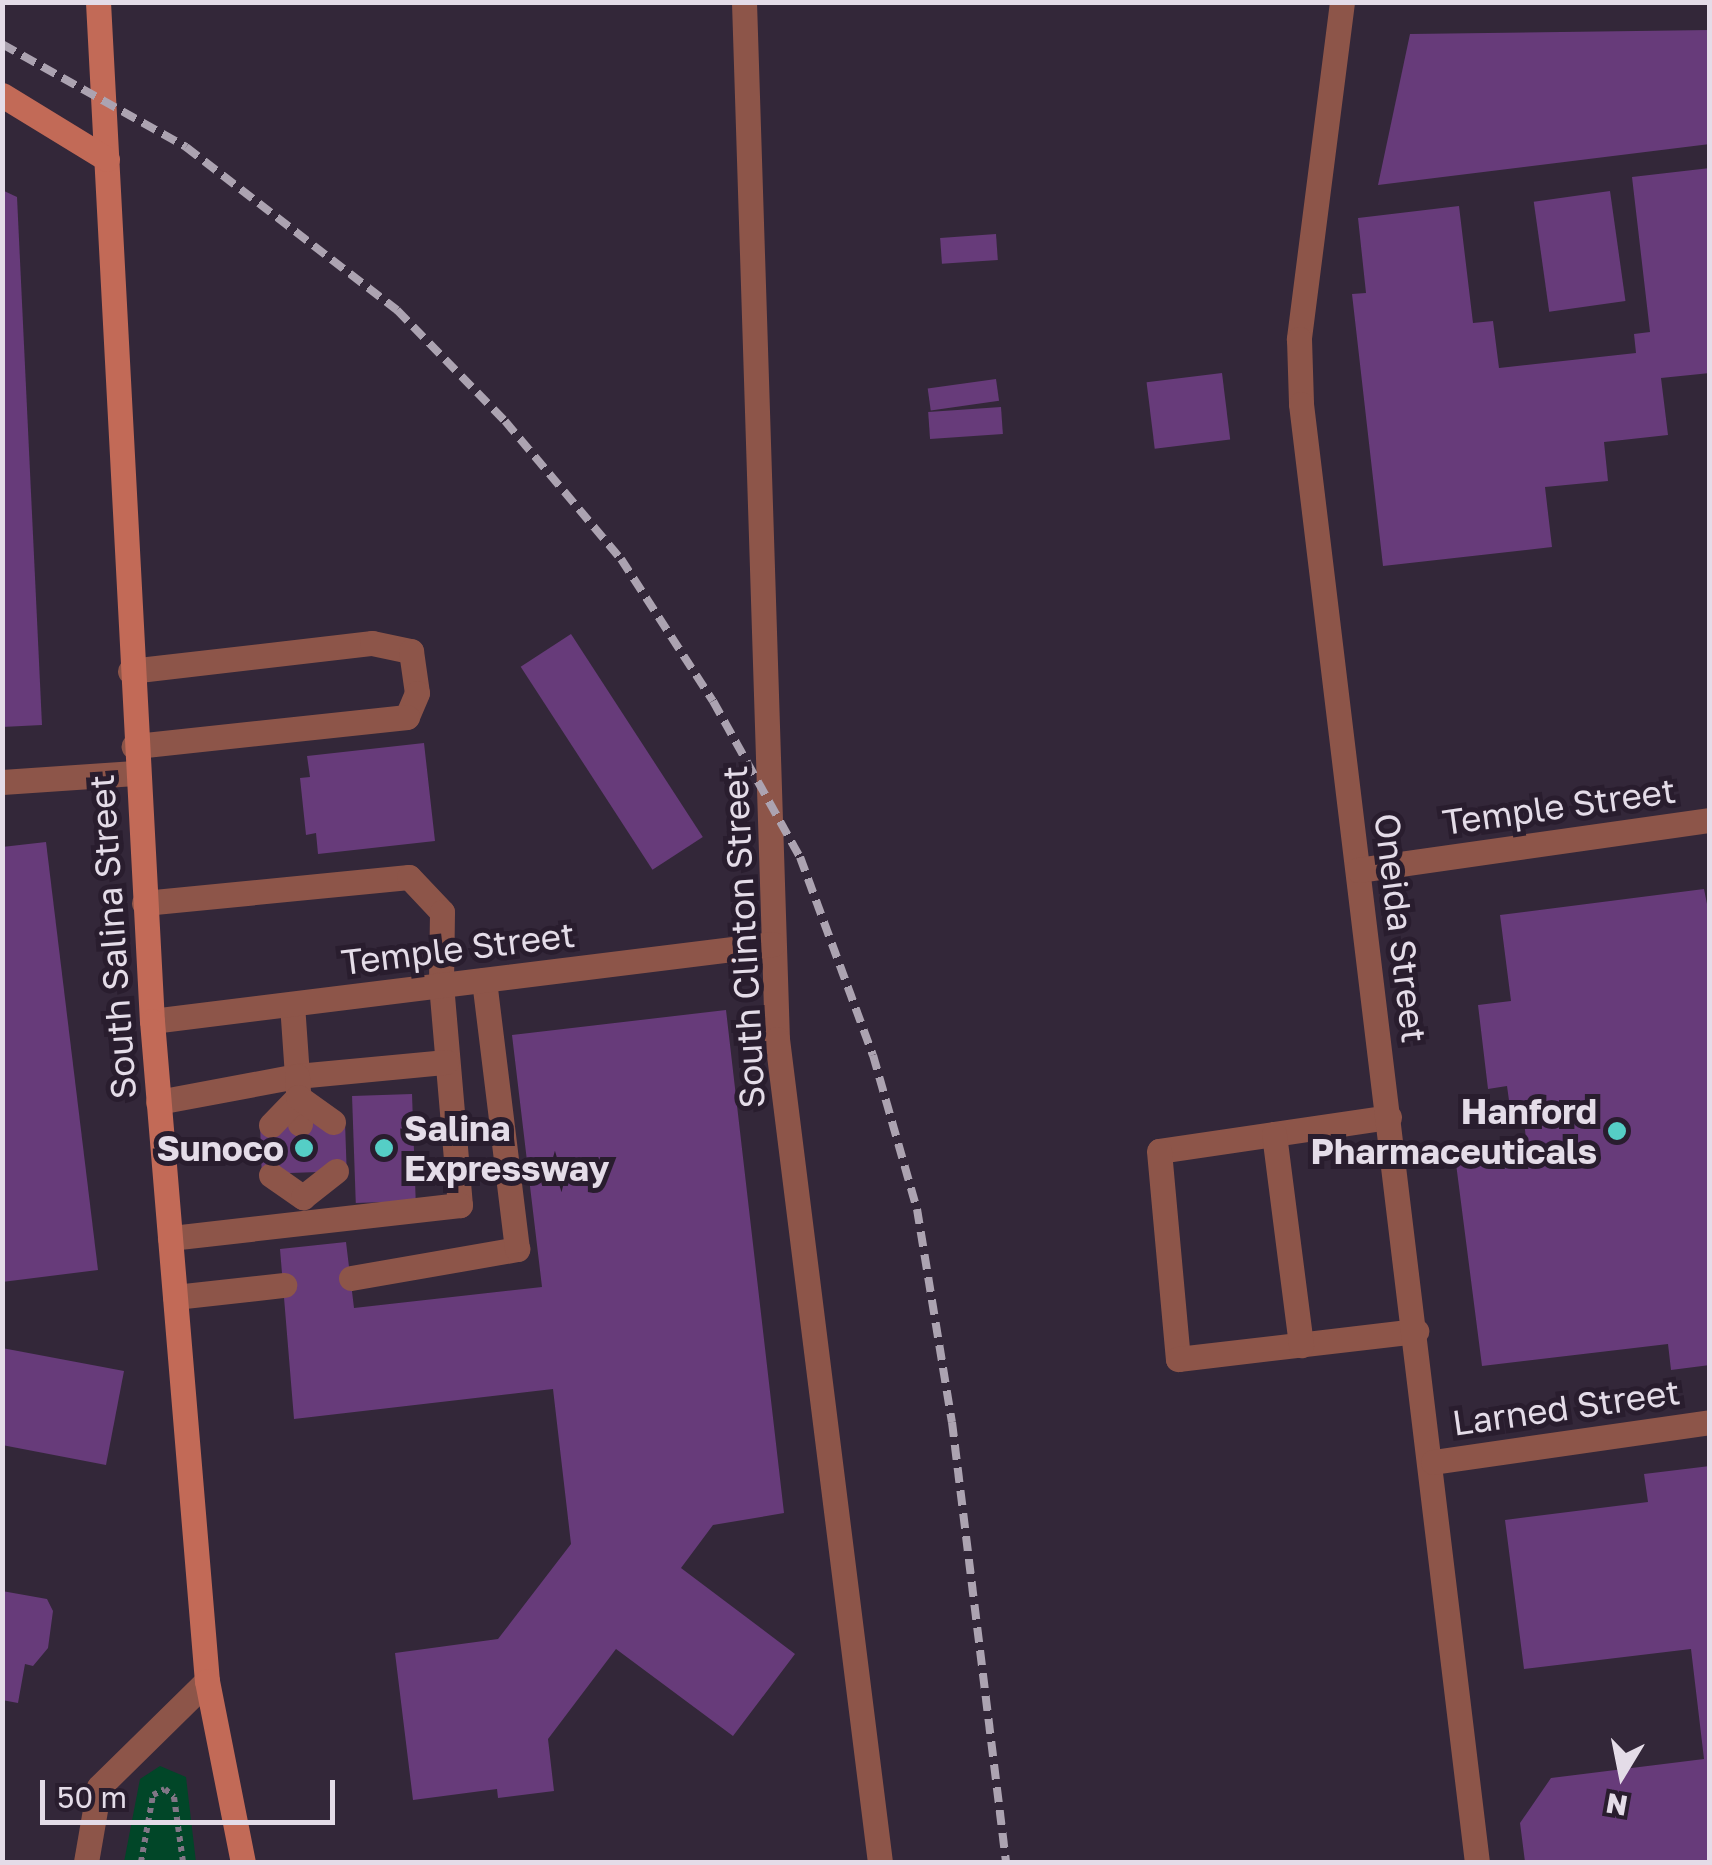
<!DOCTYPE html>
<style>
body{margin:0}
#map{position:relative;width:1712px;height:1865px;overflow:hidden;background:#332739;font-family:"Golos Text",sans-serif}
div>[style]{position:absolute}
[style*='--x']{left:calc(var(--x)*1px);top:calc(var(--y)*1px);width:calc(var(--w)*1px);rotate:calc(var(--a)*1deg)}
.green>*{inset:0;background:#014628}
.building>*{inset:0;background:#673b7a;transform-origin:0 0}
.path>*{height:6px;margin-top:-3px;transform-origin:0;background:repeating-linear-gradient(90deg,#817686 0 5px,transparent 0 10px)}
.lane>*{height:25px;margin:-12.5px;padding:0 12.5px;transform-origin:12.5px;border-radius:12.5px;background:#8d5549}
.street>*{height:25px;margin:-12.5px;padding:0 12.5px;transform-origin:12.5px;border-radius:12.5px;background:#8d5549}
.secondary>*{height:25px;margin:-12.5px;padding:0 12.5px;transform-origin:12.5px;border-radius:12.5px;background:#c26a57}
.rail>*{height:8px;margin-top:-4px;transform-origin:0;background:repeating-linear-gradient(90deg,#aca3b1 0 15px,transparent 0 23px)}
.dots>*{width:28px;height:28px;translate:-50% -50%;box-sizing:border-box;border:5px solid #291d2e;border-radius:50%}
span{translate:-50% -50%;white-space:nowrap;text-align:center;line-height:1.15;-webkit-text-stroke:10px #291d2e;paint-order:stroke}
.street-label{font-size:35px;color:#e4dce8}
.poi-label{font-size:35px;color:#e4dce8;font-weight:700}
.right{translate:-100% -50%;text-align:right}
.left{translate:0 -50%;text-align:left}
.frame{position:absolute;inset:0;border:5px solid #e4dce8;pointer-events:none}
.north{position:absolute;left:1572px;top:1725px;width:100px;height:100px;-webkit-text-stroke:8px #291d2e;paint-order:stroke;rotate:190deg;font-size:28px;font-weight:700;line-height:40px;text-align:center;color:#e4dce8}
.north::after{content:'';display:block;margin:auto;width:35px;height:45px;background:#e4dce8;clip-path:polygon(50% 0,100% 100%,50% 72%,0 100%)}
.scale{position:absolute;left:40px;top:1780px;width:295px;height:45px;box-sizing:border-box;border:5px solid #e4dce8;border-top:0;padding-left:12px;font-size:30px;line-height:35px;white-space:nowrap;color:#e4dce8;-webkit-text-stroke:8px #291d2e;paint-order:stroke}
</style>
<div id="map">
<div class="green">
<i style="clip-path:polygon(160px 1766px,186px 1777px,196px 1862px,124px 1862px,140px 1779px)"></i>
</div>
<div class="building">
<i style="clip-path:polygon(1710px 30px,1710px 144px,1378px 185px,1410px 34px)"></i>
<i style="clip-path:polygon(1710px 168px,1710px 373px,1661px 378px,1668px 435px,1604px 442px,1608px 481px,1545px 487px,1552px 547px,1383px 566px,1352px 294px,1366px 293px,1358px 218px,1459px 206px,1473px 323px,1493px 321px,1499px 368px,1636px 353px,1634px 334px,1650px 332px,1632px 177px)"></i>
<i style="clip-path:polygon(2px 190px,17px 197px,42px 725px,2px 727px)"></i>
<i style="left:1610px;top:191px;width:111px;height:77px;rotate:82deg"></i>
<i style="left:996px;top:234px;width:26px;height:56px;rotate:86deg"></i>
<i style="left:1222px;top:373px;width:67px;height:76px;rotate:83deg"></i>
<i style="left:996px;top:379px;width:22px;height:69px;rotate:82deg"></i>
<i style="left:1001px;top:407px;width:27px;height:73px;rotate:86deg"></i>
<i style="left:571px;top:634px;width:242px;height:60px;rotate:57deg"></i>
<i style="clip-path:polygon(424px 743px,435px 841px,318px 854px,316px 833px,306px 835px,300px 778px,310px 777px,307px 756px)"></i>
<i style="clip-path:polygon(46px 842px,98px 1270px,2px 1282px,2px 847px)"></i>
<i style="clip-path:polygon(1704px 889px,1710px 919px,1710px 1365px,1671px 1370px,1668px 1344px,1482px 1366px,1454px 1148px,1526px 1139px,1524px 1121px,1512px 1122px,1507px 1086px,1488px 1089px,1478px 1005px,1511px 1001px,1500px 915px)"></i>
<i style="clip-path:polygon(726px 1010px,784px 1513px,713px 1525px,681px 1568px,795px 1654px,733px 1736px,616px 1649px,548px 1739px,554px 1791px,498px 1798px,497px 1789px,413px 1800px,395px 1653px,498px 1639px,571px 1544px,553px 1389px,294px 1419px,280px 1249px,346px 1242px,354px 1308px,542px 1287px,512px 1035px)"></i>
<i style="left:412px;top:1094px;width:107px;height:60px;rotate:88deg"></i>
<i style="left:345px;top:1122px;width:49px;height:85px;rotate:88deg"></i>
<i style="clip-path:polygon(2px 1348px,124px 1371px,106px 1465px,2px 1445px)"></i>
<i style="clip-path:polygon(1710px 1466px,1710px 1862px,1525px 1862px,1520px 1823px,1551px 1778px,1704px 1759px,1691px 1649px,1524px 1669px,1505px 1520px,1648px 1502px,1644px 1474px)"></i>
<i style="clip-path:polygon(2px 1591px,47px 1599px,53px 1611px,48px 1648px,33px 1666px,25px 1664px,18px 1703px,2px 1700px)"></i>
</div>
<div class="path">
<i style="--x:141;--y:1862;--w:68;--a:-79.8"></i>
<i style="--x:153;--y:1795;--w:13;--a:-27"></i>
<i style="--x:165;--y:1789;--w:12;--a:42"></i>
<i style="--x:174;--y:1797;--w:66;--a:82.1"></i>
</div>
<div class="lane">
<i style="--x:130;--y:671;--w:244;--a:-6.6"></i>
<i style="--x:372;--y:643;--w:40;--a:12"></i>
<i style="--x:411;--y:651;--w:42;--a:81.9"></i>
<i style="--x:417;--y:693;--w:26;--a:113"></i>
<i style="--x:407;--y:717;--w:275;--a:173.9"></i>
<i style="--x:144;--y:903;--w:266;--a:-5.6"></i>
<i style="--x:409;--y:877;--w:48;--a:46.7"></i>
<i style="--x:442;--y:912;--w:72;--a:90.8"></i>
<i style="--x:441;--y:984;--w:222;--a:85.1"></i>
<i style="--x:460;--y:1205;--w:292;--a:173.5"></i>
<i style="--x:292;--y:1004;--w:72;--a:86"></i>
<i style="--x:297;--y:1076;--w:150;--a:-5.4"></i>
<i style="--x:158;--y:1102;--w:141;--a:-10.6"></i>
<i style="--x:297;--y:1076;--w:48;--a:86.4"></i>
<i style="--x:1389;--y:1117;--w:232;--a:171.6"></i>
<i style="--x:1159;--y:1151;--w:209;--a:84.8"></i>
<i style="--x:1178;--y:1359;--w:240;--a:-6.7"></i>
<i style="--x:271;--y:1125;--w:39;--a:-46"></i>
<i style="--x:298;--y:1097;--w:43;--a:35.5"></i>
<i style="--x:1274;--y:1134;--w:213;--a:82.7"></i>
<i style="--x:271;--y:1175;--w:39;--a:35"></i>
<i style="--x:303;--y:1197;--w:42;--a:-38.2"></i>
<i style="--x:351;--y:1278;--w:169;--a:-9.9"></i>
<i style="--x:517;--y:1249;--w:271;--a:-97"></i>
<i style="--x:175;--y:1297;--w:110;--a:-6.3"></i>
</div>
<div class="street">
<i style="--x:744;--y:2;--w:1038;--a:88.18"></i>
<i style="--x:777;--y:1039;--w:829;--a:82.87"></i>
<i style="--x:1342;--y:2;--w:340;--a:97.3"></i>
<i style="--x:1299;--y:339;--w:65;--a:88.2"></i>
<i style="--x:1301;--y:404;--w:1469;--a:83.12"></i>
<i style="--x:2;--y:782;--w:133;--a:-3.9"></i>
<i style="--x:1358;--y:870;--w:356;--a:-8.1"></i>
<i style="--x:152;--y:1021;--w:626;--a:-7.07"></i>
<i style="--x:1433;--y:1462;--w:280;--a:-8.2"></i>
<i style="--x:86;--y:1862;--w:76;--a:-80.2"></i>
<i style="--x:99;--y:1787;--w:151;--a:-44.5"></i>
</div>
<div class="secondary">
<i style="--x:98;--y:2;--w:1020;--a:86.97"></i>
<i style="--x:152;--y:1021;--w:662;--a:85.24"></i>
<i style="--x:207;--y:1681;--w:185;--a:78.8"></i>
<i style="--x:2;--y:95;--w:123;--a:31.4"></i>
</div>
<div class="rail">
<i style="--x:2;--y:44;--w:211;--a:29.2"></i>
<i style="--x:186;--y:147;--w:267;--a:37.7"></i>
<i style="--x:397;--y:310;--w:155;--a:45.8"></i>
<i style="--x:505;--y:421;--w:180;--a:50"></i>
<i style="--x:621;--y:559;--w:169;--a:57.1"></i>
<i style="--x:713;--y:701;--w:179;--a:60.9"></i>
<i style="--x:800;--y:857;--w:211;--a:69.8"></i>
<i style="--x:873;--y:1055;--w:160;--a:74.1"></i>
<i style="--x:917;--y:1209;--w:216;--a:80.7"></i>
<i style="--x:952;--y:1422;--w:443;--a:83"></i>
</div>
<div class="dots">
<i style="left:1617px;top:1131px;background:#55cec6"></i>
<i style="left:304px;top:1148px;background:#55cec6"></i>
<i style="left:384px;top:1148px;background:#55cec6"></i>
</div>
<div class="street-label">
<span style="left:1559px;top:806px;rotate:-8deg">Temple Street</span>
<span style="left:1401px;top:928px;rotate:83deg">Oneida Street</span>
<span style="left:112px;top:937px;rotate:-94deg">South Salina Street</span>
<span style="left:743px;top:937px;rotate:-93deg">South Clinton Street</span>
<span style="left:458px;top:948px;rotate:-7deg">Temple Street</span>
<span style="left:1566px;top:1407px;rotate:-8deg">Larned Street</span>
</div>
<div class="poi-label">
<span class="right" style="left:1597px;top:1131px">Hanford<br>Pharmaceuticals</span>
<span class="left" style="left:404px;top:1148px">Salina<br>Expressway</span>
<span class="right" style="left:284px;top:1148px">Sunoco</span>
</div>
<div class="frame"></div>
<div class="north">N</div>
<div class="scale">50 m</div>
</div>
